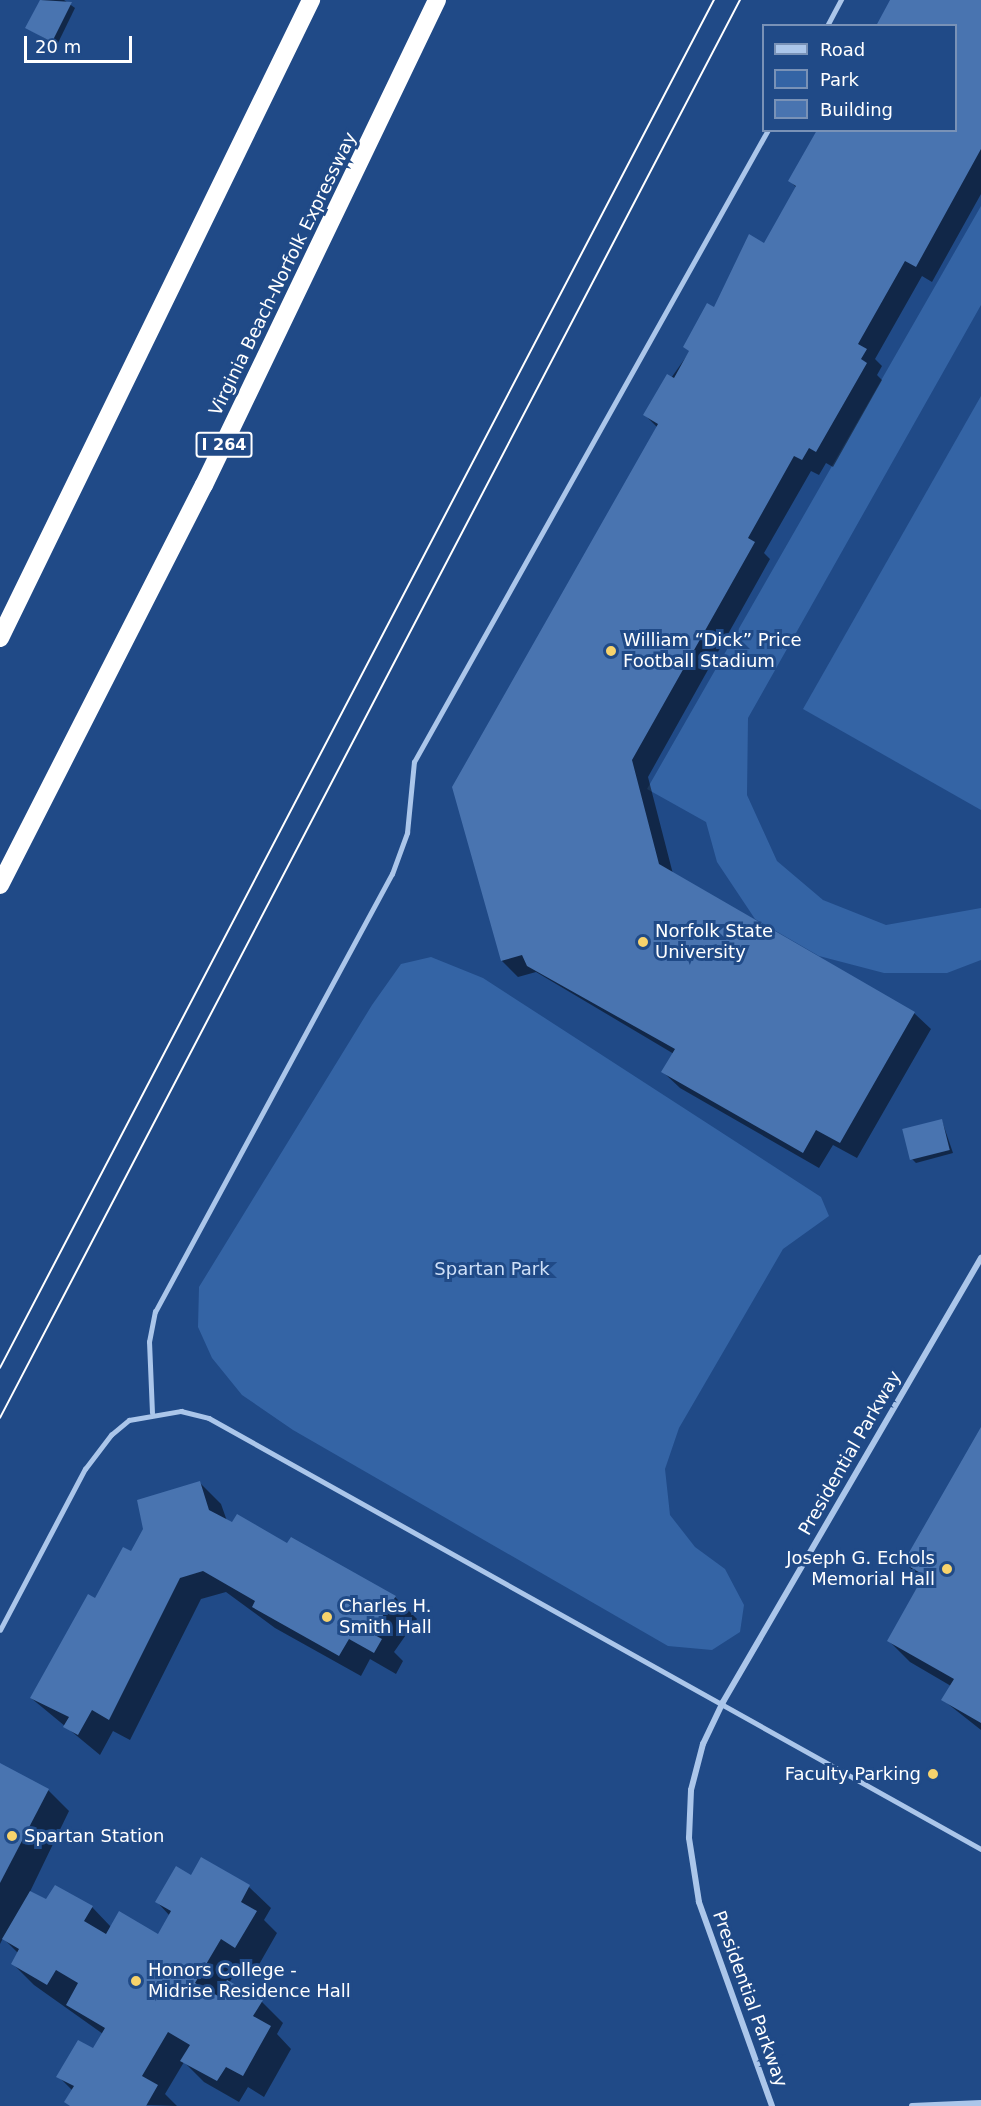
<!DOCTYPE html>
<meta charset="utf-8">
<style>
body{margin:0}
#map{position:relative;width:981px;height:2106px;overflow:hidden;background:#204a87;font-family:"DejaVu Sans",sans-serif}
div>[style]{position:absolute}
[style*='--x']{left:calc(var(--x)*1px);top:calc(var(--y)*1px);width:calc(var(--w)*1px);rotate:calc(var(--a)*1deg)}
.green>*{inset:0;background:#3464a5}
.shadow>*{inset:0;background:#0007}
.building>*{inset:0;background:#4974b0;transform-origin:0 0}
.lane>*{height:4.5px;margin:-2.25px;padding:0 2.25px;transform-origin:2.25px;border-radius:2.25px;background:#abc6ea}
.street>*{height:6px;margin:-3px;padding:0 3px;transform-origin:3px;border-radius:3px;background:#abc6ea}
.highway>*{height:18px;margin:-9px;padding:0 9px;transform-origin:9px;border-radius:9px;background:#fff}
.tram>*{height:1.5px;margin:-0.75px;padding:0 0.75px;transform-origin:0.75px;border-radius:0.75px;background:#fff}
.dots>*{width:16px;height:16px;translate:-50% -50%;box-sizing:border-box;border:3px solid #204a87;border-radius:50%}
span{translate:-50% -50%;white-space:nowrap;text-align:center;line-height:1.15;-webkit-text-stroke:6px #204a87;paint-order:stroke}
.shield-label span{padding:2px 4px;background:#204a87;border:2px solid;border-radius:4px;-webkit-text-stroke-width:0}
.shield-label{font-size:16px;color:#fff;font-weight:700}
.street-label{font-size:18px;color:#fff}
.poi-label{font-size:18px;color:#fff}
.left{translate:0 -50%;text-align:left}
.right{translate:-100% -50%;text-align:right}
.park-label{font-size:18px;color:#cfe0f8}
.legend{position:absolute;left:762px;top:24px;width:195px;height:108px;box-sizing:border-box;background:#204a87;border:2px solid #7992b7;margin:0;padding:8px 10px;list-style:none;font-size:18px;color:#fff}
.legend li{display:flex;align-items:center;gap:12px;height:30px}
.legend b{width:30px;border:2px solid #7992b7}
.scale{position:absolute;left:24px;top:36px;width:108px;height:27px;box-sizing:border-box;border:3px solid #fff;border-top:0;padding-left:8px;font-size:18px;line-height:21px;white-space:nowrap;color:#fff;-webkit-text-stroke:4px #204a87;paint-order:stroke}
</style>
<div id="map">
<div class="green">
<i style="clip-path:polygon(981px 206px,981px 305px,748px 718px,747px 795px,777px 861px,823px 900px,886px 925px,981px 908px,981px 960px,947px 973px,884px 973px,819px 956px,755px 919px,717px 862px,706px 822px,647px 789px)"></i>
<i style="clip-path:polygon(981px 396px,981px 810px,803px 709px)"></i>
<i style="clip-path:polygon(431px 957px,483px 978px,821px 1197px,829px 1216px,783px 1249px,679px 1428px,665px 1469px,670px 1515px,695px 1547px,725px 1569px,744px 1605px,740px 1632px,712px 1650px,668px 1646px,293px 1430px,242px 1395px,212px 1358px,198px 1327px,199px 1287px,372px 1005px,401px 964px)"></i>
</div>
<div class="shadow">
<i style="clip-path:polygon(42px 0,64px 0,75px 8px,57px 45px,27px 28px)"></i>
<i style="clip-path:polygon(892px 0,981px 0,981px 194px,932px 282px,922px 276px,875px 359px,882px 366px,877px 375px,882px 380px,833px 467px,826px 463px,819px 475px,811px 471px,764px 553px,770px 559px,648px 777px,673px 874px,914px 1013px,931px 1029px,857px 1158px,833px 1145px,819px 1168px,680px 1088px,663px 1072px,674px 1054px,536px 972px,518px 977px,502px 961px,658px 428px,645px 415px,765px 245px,797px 188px,790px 181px,956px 130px,956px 26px)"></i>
<i style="clip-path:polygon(942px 1121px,953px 1153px,916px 1163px,912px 1159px)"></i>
<i style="clip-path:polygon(981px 1430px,981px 1730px,943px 1700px,951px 1686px,910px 1662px,889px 1641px,923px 1580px,905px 1563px)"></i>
<i style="clip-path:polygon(200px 1483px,221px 1504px,227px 1521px,288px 1545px,291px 1539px,395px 1597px,417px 1619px,394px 1652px,403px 1661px,396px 1674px,370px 1659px,361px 1676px,275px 1628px,226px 1592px,201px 1599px,130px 1740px,113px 1731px,100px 1755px,31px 1698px,131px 1553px)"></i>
<i style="clip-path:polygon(0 1765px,48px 1790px,69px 1811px,25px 1902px,92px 1907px,111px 1927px,158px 1936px,170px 1916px,157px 1902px,192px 1877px,202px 1859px,249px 1887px,271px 1908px,264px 1920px,277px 1933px,257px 1968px,243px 1960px,229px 1983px,262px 2002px,283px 2023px,277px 2034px,291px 2049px,264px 2097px,248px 2087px,239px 2102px,204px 2082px,184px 2062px,165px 2094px,177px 2106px,66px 2102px,73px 2091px,58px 2076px,94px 2050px,103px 2034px,34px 1985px,12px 1963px,18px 1953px,3px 1938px,0 1944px)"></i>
</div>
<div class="building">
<i style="clip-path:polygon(40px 0,72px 2px,52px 42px,25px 28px)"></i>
<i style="clip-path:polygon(890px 0,981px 0,981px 149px,916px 267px,905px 261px,858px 344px,867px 349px,861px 359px,867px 363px,816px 452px,809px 448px,802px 460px,794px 456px,748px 538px,755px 542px,632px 760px,659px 864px,915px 1012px,840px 1143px,816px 1130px,803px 1153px,661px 1072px,675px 1049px,527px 966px,522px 955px,501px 961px,452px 787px,658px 424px,643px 415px,667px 374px,674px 378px,689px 351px,683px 347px,707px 303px,714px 307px,749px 234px,764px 243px,796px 186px,788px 181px,817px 130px,956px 130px,956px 26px,876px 26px)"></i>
<i style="left:942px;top:1119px;width:32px;height:41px;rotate:76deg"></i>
<i style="clip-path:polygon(981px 1427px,981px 1723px,941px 1700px,954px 1679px,887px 1641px,924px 1575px,903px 1563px)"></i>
<i style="clip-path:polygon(200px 1481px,209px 1510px,232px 1522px,237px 1514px,287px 1543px,291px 1537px,396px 1596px,371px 1633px,382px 1639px,374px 1653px,349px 1639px,339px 1656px,252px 1607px,255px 1601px,203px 1571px,180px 1578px,109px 1720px,92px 1710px,78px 1735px,63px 1727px,69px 1717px,30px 1698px,88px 1594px,95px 1598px,123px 1547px,131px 1551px,143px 1529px,137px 1500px)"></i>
<i style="clip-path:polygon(0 1763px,49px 1789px,0 1883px)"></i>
<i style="clip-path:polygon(201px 1857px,250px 1885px,241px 1902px,257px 1911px,235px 1948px,221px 1939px,195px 1983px,218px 1996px,227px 1980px,263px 2000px,253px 2016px,271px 2026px,243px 2076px,226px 2067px,217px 2081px,180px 2061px,190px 2045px,168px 2032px,142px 2076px,158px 2085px,146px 2106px,70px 2106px,64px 2102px,74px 2086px,56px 2077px,78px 2040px,93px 2048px,105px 2028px,66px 2005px,78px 1983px,56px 1970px,47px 1985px,11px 1964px,19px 1949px,2px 1939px,30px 1891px,46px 1899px,55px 1885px,93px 1906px,84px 1921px,106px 1934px,119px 1911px,158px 1934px,171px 1911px,155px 1902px,176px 1866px,191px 1875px)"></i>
</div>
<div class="lane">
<i style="--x:827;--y:26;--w:30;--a:-62"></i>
<i style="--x:152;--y:1413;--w:71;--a:-92.4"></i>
<i style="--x:149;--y:1342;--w:31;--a:-79"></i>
<i style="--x:155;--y:1312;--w:498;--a:-61.6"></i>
<i style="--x:392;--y:874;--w:44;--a:-69.9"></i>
<i style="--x:407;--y:833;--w:71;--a:-84.4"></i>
<i style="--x:414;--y:762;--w:724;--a:-60.75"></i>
<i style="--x:0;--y:1630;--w:182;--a:-62.2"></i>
<i style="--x:85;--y:1469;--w:43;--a:-52.6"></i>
<i style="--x:111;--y:1435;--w:23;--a:-40"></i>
<i style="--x:129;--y:1420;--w:53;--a:-9.8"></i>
<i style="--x:181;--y:1411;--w:29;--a:14"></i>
<i style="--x:209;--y:1418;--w:884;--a:29.17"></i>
</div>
<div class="street">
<i style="--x:772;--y:2106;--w:217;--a:-109.7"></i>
<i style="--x:699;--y:1902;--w:65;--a:-98.9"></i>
<i style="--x:689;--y:1838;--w:48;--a:-87.6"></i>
<i style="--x:691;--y:1790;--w:48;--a:-75.4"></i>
<i style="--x:703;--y:1744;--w:47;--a:-64.5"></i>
<i style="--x:723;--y:1702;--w:514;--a:-59.84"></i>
<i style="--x:912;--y:2106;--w:69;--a:-2.5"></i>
</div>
<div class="highway">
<i style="--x:0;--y:638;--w:710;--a:-64.01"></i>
<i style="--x:0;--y:885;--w:449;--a:-63"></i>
<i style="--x:204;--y:485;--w:538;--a:-64.34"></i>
</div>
<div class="tram">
<i style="--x:0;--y:1368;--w:1543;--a:-62.44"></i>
<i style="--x:0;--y:1418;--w:1599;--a:-62.44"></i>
</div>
<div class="dots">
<i style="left:611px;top:651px;background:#f7d36c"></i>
<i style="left:643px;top:942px;background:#f7d36c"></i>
<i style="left:947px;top:1569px;background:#f7d36c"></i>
<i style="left:327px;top:1617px;background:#f7d36c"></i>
<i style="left:933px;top:1774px;background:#f7d36c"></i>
<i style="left:12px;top:1836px;background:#f7d36c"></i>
<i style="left:136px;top:1981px;background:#f7d36c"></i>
</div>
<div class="shield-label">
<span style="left:224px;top:445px">I 264</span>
</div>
<div class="street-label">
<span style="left:283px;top:274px;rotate:-64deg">Virginia Beach-Norfolk Expressway</span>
<span style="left:850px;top:1453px;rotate:-60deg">Presidential Parkway</span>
<span style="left:750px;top:1999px;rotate:70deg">Presidential Parkway</span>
</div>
<div class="poi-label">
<span class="left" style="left:623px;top:651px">William “Dick” Price<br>Football Stadium</span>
<span class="left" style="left:655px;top:942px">Norfolk State<br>University</span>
<span class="right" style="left:935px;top:1569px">Joseph G. Echols<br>Memorial Hall</span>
<span class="left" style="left:339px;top:1617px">Charles H.<br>Smith Hall</span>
<span class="right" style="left:921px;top:1774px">Faculty Parking</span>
<span class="left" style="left:24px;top:1836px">Spartan Station</span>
<span class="left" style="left:148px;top:1981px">Honors College -<br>Midrise Residence Hall</span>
</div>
<div class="park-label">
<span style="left:492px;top:1269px">Spartan Park</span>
</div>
<ul class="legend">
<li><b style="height:8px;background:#abc6ea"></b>Road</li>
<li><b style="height:16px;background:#3464a5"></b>Park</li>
<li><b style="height:16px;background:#4974b0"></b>Building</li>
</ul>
<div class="scale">20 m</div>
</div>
